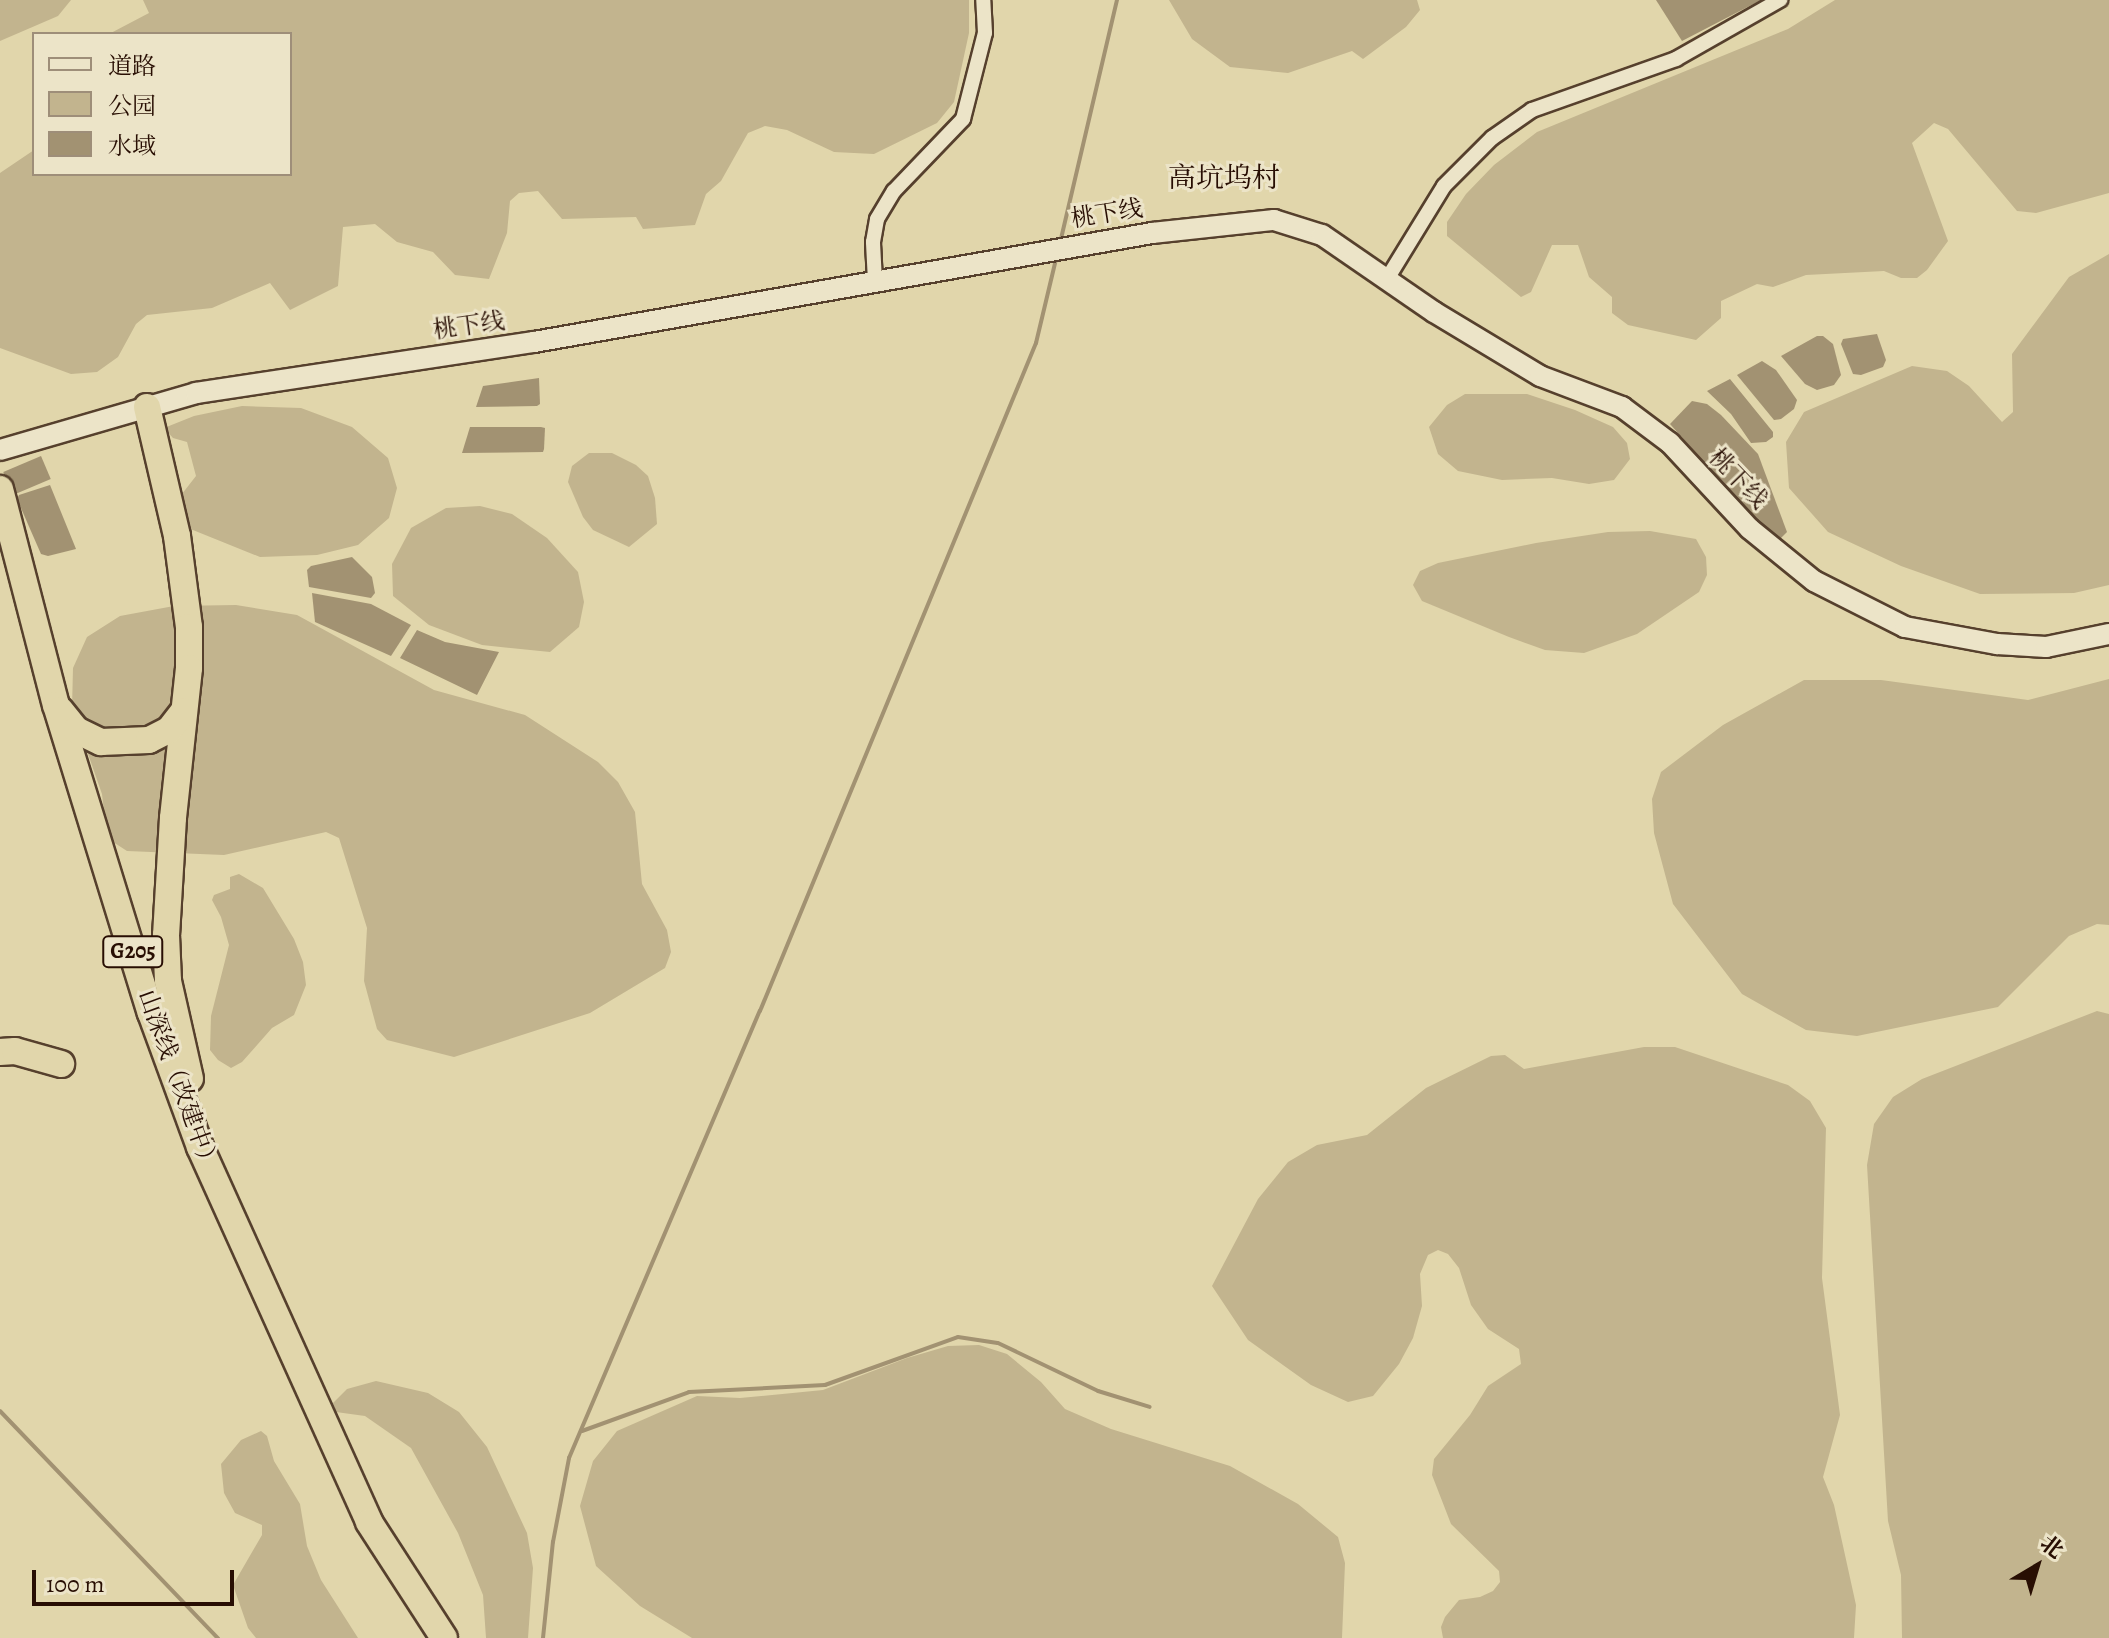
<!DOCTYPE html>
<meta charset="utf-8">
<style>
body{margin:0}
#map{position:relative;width:2109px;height:1638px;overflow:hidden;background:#e1d6ab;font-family:Alegreya,"Noto Serif SC",serif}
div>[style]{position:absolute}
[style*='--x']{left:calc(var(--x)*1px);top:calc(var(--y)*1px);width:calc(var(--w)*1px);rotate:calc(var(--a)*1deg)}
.green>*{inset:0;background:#c2b48e}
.water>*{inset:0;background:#a29272;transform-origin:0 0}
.stream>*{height:4px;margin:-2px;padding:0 2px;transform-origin:2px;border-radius:2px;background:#a29272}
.roads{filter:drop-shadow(2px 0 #56402d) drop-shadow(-2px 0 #56402d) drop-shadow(0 2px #56402d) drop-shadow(0 -2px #56402d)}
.street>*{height:14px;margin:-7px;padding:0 7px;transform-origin:7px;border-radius:7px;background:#ece4c8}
.secondary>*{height:20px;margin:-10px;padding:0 10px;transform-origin:10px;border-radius:10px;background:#ece4c8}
.highway>*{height:26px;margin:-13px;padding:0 13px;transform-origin:13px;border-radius:13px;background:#e1d6ab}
span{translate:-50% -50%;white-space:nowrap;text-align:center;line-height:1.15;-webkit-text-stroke:6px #ece4c8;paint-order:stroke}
.shield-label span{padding:2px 6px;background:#ece4c8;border:2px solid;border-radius:6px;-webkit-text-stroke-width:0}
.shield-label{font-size:22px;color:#280e03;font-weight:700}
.street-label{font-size:24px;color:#280e03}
.quarter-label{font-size:28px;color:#280e03}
.legend{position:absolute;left:32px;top:32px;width:260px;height:144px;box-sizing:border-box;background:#ece4c8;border:2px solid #9e8e79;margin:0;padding:10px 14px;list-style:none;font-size:24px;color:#280e03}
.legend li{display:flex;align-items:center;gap:16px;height:40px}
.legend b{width:40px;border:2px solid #9e8e79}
.north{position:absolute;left:1997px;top:1526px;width:80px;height:80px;-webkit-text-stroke:6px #ece4c8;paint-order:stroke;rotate:38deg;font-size:22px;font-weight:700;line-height:32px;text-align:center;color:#280e03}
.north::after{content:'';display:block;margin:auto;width:28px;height:36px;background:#280e03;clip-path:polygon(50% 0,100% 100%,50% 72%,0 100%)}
.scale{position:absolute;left:32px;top:1570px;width:202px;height:36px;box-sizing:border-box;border:4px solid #280e03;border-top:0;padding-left:10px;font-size:24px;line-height:28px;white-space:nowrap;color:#280e03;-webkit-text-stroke:6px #ece4c8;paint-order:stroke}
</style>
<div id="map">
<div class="green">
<i style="clip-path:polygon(0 0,71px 0,58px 16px,0 41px)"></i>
<i style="clip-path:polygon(143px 0,969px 0,969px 33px,954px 102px,937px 123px,874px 154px,834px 152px,787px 130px,765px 126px,748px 133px,721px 181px,706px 194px,695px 225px,643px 229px,636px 217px,562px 219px,538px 191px,519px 193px,510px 201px,507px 233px,489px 279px,455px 275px,433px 252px,397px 242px,375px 224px,343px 227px,338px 286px,290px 310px,270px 283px,212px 308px,147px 315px,136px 324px,118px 357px,97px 372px,71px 374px,0 348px,0 173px,34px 150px,34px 174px,290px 174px,290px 34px,109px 34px,149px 13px)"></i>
<i style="clip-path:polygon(1169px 0,1417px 0,1420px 10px,1406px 27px,1363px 59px,1352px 51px,1288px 73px,1230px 67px,1192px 39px)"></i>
<i style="clip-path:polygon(1835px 0,2109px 0,2109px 193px,2036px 213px,2017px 211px,1948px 129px,1934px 123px,1912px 143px,1948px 241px,1927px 270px,1917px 278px,1901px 278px,1884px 271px,1806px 275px,1773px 287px,1757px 284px,1721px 301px,1721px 318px,1696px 340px,1628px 325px,1612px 313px,1612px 297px,1589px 277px,1578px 245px,1552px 245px,1531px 292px,1521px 297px,1447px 236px,1447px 222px,1466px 194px,1494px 165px,1537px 132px,1788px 29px)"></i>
<i style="clip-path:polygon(2109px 254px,2109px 585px,2074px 593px,1980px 594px,1901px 566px,1828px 532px,1789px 488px,1786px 442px,1804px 412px,1912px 366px,1947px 371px,1969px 386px,2002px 422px,2013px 412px,2012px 354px,2069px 277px)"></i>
<i style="clip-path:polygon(1465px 394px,1527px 394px,1575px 410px,1613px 427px,1627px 443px,1630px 459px,1614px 480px,1589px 484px,1552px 478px,1502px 480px,1458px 471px,1438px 454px,1429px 427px,1447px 405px)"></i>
<i style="clip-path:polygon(242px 406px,301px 408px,352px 427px,388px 458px,397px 488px,389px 518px,358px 545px,317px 555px,260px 557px,183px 526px,178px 499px,196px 476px,187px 442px,173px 438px,164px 428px,194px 416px)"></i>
<i style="clip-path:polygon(589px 453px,612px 453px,636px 465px,648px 476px,655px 498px,657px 524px,629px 547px,593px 530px,583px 517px,568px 482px,572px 466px)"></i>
<i style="clip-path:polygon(480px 506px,512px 514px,547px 538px,578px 572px,584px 602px,579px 627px,550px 652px,482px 645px,429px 625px,393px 596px,392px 564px,411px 528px,446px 508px)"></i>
<i style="clip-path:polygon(1650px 531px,1696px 539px,1706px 557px,1707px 575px,1699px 592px,1637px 634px,1584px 653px,1545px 650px,1509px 637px,1422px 601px,1413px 585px,1420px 571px,1438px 563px,1536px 543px,1608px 532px)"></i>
<i style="clip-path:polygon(236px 605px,297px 615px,434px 690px,525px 715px,598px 762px,618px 782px,635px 812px,642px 884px,667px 930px,671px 952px,665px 968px,590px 1013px,454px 1057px,387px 1040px,377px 1029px,364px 981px,367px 928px,339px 838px,326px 832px,224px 855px,127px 851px,107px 838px,102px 794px,72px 708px,73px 668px,87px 637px,120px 616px,174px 606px)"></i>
<i style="clip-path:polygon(2109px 679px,2109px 925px,2097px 924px,2069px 936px,1998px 1007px,1857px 1036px,1806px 1030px,1742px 994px,1673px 904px,1654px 833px,1652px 799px,1661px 772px,1723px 725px,1804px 680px,1881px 680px,2028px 700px)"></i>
<i style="clip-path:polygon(239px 874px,263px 888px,294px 939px,303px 962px,306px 985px,294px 1015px,272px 1028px,242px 1062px,231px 1068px,218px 1060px,210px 1050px,211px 1016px,229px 945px,221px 917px,212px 900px,214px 895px,230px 889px,230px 877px)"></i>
<i style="clip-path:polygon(2097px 1011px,2109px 1014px,2109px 1638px,1902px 1638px,1901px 1575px,1888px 1521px,1867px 1165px,1874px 1124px,1893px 1097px,1922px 1079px)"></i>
<i style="clip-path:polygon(1644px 1047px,1675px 1047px,1788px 1085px,1810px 1101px,1826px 1128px,1822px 1278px,1840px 1415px,1823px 1477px,1834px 1505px,1856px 1605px,1854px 1638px,1443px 1638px,1441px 1627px,1445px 1617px,1459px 1600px,1480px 1597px,1493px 1591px,1500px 1582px,1499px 1571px,1451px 1524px,1432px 1475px,1434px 1459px,1470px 1415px,1488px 1386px,1521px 1364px,1519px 1349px,1488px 1329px,1471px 1305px,1459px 1268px,1448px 1254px,1438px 1250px,1428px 1255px,1420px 1274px,1422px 1306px,1413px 1338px,1399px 1364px,1373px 1396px,1348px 1402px,1311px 1385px,1248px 1340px,1212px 1286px,1258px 1199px,1288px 1162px,1317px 1145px,1367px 1135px,1426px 1088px,1491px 1056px,1505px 1055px,1524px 1069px)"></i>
<i style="clip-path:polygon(979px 1345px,1007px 1354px,1041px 1382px,1065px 1409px,1111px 1429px,1230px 1466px,1298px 1504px,1338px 1537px,1345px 1563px,1342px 1638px,692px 1638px,640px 1606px,596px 1566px,580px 1506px,593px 1461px,617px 1431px,697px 1396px,740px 1398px,823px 1390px,907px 1358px,948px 1346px)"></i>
<i style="clip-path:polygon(376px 1381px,428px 1393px,459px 1412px,487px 1447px,527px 1533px,533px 1568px,528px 1638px,486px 1638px,483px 1595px,458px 1533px,411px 1448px,365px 1416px,336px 1412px,333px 1403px,347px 1389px)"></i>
<i style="clip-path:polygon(261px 1431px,267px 1436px,274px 1461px,300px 1504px,307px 1546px,321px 1580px,358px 1638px,256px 1638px,248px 1628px,233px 1585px,262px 1535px,262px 1525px,235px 1513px,224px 1493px,221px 1464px,241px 1440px)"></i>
</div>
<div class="water">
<i style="clip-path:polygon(1656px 0,1761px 0,1682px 41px)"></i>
<i style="clip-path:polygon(1877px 334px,1886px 360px,1883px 367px,1861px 375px,1853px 374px,1841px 344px,1843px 339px)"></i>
<i style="clip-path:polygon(1817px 336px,1823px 336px,1833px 344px,1841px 375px,1834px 385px,1817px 390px,1805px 384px,1781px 356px)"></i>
<i style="clip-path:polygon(1762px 361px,1776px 370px,1797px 400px,1794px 409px,1781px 419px,1774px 420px,1737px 375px)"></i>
<i style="clip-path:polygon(539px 378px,540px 404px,537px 406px,476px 407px,483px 386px)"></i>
<i style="clip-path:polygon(1730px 379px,1773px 432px,1773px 437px,1766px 442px,1751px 443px,1731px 414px,1707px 391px)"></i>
<i style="clip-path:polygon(1692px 401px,1707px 404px,1721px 415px,1758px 454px,1787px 532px,1781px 538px,1769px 535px,1670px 424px)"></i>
<i style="clip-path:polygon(470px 427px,541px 427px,545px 428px,544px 449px,543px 452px,462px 453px)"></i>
<i style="left:41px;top:456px;width:25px;height:41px;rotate:67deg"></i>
<i style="clip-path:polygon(50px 485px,76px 549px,48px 556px,41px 554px,17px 499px,19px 495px)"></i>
<i style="clip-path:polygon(352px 557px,372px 577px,375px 593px,371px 598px,309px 587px,307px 570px,311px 566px)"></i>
<i style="clip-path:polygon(312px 593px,371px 604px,411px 625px,391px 656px,315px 622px)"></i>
<i style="clip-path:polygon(417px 630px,445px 642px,499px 652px,477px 695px,400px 658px)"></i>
</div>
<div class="stream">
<i style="--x:1060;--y:243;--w:250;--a:-76.8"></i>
<i style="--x:0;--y:1411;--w:315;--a:46.2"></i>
<i style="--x:582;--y:1431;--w:114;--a:-20"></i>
<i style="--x:689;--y:1392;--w:136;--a:-2.9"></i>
<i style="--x:825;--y:1385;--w:141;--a:-19.8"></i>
<i style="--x:958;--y:1337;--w:40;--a:8.5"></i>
<i style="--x:998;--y:1343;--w:111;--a:25.6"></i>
<i style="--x:1098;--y:1391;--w:54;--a:17.1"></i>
<i style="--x:543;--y:1638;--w:97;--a:-84.1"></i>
<i style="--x:553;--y:1542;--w:86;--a:-79.2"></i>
<i style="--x:569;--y:1458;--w:486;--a:-66.9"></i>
<i style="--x:760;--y:1011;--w:723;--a:-67.55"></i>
<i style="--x:1036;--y:343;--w:90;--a:-76.6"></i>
</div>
<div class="roads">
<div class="street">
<i style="--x:1387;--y:279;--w:109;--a:-58.5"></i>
<i style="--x:1444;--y:186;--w:68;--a:-45"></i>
<i style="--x:1492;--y:138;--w:49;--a:-35"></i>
<i style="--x:1532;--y:110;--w:153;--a:-19.5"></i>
<i style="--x:1676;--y:59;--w:120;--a:-29.6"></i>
<i style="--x:875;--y:281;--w:39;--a:-93"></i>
<i style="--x:873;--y:242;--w:23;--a:-80"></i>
<i style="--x:877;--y:219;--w:33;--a:-59"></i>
<i style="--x:894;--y:191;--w:100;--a:-46.2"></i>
<i style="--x:963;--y:119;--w:89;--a:-75.7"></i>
<i style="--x:985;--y:33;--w:33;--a:-93"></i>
</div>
<div class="secondary">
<i style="--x:0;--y:450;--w:204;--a:-16.2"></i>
<i style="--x:196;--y:393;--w:342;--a:-8.6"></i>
<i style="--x:534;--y:342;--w:628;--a:-10"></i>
<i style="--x:1152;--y:233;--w:123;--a:-6.1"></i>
<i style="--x:1274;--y:220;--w:50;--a:17.4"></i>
<i style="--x:1322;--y:235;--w:136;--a:34.5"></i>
<i style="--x:1434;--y:312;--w:124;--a:31.1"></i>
<i style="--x:1540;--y:376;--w:88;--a:20.7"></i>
<i style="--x:1622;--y:407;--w:60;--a:36.9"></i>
<i style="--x:1670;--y:443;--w:117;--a:47.1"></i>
<i style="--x:1750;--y:529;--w:82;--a:39.1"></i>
<i style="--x:1814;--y:581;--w:102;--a:26.8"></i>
<i style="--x:1905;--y:627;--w:94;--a:10.5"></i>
<i style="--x:1997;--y:644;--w:49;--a:3.5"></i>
<i style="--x:2046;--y:647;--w:64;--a:-11.7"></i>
</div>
<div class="highway">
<i style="--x:147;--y:407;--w:132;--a:76.9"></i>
<i style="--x:177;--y:536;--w:92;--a:82.5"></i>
<i style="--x:189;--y:627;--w:41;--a:90"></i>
<i style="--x:189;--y:668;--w:151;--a:96.1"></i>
<i style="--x:173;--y:818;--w:117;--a:93.4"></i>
<i style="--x:166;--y:935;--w:46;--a:87.5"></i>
<i style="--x:168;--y:981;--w:100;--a:77.3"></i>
<i style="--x:0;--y:489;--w:223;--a:75.5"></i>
<i style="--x:56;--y:705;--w:322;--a:72.9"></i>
<i style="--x:151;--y:1013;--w:143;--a:69.9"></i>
<i style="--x:200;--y:1147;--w:411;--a:65.7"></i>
<i style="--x:369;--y:1522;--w:138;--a:57.1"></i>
<i style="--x:60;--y:710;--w:26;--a:51"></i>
<i style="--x:76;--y:730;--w:28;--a:26"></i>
<i style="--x:101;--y:742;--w:48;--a:-2.4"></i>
<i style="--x:149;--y:740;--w:22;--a:-27"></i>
<i style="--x:169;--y:730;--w:24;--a:-52"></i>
<i style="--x:0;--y:1052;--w:15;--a:-4"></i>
<i style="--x:15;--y:1051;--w:48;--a:15.8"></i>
</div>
</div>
<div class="shield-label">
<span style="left:133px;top:952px">G205</span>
</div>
<div class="street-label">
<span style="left:1107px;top:214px;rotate:-9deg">桃下线</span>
<span style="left:469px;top:326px;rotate:-8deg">桃下线</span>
<span style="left:1738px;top:479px;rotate:46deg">桃下线</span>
<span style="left:178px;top:1081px;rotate:70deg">山深线（改建中）</span>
</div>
<div class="quarter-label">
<span style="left:1224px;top:178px">高坑坞村</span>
</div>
<ul class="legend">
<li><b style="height:10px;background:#ece4c8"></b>道路</li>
<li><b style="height:22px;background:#c2b48e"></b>公园</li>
<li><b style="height:22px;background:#a29272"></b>水域</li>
</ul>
<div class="north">北</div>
<div class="scale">100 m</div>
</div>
